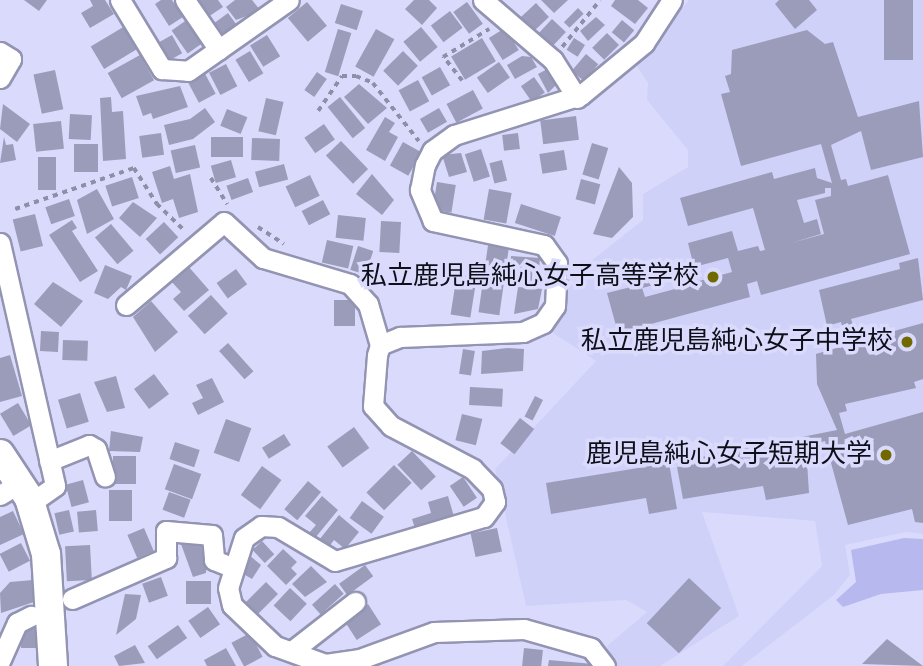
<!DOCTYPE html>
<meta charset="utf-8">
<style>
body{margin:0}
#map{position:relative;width:923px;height:666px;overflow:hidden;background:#dadbfc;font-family:"Alegreya Sans","Noto Sans JP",sans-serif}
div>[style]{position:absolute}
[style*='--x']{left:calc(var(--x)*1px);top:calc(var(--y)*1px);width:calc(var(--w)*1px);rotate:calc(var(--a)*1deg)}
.built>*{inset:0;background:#d0d1f9}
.green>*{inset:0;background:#b7b8ee}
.building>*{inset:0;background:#9b9bba;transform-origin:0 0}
.path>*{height:3.5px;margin-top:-1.75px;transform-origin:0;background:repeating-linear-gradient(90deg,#8e8fa7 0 5px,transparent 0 10px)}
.roads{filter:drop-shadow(2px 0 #9394b2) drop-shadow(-2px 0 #9394b2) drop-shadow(0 2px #9394b2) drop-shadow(0 -2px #9394b2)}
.street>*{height:19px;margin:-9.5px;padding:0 9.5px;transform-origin:9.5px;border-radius:9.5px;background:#fff}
.secondary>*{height:28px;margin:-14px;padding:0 14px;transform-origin:14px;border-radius:14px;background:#fff}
.dots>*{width:19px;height:19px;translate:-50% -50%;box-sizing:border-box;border:4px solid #dadbfc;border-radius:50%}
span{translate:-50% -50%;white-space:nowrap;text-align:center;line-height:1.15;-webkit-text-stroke:7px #dadbfc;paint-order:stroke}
.poi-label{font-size:26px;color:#0f0f1a}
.right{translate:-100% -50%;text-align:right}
</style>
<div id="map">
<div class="built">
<i style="clip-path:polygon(689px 0,923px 0,923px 534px,906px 532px,845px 545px,850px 575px,834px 595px,742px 666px,723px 666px,822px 566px,815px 521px,702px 512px,739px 616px,660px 666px,615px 666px,607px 646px,647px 612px,626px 600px,526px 606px,495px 469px,596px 361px,553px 333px,565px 309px,568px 279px,643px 220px,643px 194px,688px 167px,688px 150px,647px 100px,648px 83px,637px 66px)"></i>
</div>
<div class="green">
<i style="clip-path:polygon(904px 538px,923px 539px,923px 590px,881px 594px,843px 607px,836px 600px,856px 582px,851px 550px)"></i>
</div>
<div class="building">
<i style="clip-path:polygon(24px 0,47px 0,39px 11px)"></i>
<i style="clip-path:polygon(90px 0,105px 0,114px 14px,90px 28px,81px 13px,93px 6px)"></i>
<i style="clip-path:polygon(161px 0,172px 0,183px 17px,169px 26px,155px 4px)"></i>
<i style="clip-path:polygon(196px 0,218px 0,223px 7px,208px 17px)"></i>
<i style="clip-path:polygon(235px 0,252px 0,261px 11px,236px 20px,226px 7px)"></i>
<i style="clip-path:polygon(414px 0,429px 0,437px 8px,422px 25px,405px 9px)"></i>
<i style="clip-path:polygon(541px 0,568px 0,554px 13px)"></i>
<i style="clip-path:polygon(615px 0,638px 0,648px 8px,635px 24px,611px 6px)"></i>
<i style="clip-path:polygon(779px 0,809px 0,817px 10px,795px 29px,775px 4px)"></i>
<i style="left:884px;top:0;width:29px;height:60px"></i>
<i style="left:307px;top:2px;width:31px;height:25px;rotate:50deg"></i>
<i style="left:467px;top:2px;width:27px;height:17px;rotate:54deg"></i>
<i style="left:536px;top:3px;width:19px;height:22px;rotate:47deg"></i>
<i style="left:341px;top:4px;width:23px;height:20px;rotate:18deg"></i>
<i style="left:578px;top:8px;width:8px;height:20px;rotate:45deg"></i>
<i style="left:450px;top:11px;width:21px;height:24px;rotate:53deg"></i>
<i style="left:228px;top:13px;width:17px;height:19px;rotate:54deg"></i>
<i style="clip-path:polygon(596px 17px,605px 25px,588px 41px,580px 31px)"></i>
<i style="left:188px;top:19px;width:28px;height:20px;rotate:55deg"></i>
<i style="left:552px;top:19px;width:19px;height:21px;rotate:43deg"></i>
<i style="left:622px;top:20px;width:16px;height:16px;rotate:40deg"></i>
<i style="left:125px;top:26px;width:26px;height:40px;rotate:59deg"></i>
<i style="left:421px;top:27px;width:26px;height:23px;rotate:50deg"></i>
<i style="left:505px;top:28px;width:26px;height:19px;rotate:58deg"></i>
<i style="left:338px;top:29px;width:14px;height:45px;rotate:17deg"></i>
<i style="left:376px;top:29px;width:21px;height:43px;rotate:29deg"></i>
<i style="clip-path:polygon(evenodd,807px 30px,825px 44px,833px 42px,858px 117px,919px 101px,923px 157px,871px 170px,861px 131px,831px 145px,841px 180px,846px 179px,848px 186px,888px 175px,910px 254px,761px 295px,757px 281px,747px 284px,750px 297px,618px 333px,607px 293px,635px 286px,633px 277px,654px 271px,658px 284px,642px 288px,645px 297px,686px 286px,684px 277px,673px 279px,670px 267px,687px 263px,692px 283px,732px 272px,728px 258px,694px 267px,688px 243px,732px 231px,738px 251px,758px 246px,760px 251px,765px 250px,753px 208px,688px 226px,680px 198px,772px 172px,774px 179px,815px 168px,817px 178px,832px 183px,821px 144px,741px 166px,721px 94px,730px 92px,725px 76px,731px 74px,732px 50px,807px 30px,825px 188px,831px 188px,831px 196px,815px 200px,824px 234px,791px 243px,821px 234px,817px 219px,804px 223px,797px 200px,825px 193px,825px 188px)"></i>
<i style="left:607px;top:33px;width:17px;height:21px;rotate:45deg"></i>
<i style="left:172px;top:35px;width:21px;height:17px;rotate:61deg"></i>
<i style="left:267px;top:35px;width:25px;height:20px;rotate:58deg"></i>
<i style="left:482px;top:38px;width:27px;height:36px;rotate:59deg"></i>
<i style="left:574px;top:38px;width:13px;height:14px;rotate:32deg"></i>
<i style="left:250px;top:51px;width:26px;height:17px;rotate:59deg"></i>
<i style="left:403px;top:51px;width:21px;height:28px;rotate:45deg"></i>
<i style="left:586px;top:54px;width:16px;height:22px;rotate:40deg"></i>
<i style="left:140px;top:55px;width:29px;height:37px;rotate:61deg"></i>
<i style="clip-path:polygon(522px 56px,531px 57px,537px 67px,515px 79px,507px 65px)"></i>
<i style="left:499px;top:62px;width:19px;height:27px;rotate:55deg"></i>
<i style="left:226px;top:64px;width:25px;height:19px;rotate:63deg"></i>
<i style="clip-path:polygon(553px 66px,561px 80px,548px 93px,538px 74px)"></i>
<i style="left:440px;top:67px;width:21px;height:21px;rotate:61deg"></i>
<i style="left:55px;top:70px;width:40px;height:22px;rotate:78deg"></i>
<i style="left:203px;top:70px;width:27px;height:19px;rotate:62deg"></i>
<i style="left:317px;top:72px;width:12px;height:22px;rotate:35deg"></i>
<i style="left:534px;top:77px;width:19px;height:16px;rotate:55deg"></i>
<i style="left:418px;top:80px;width:24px;height:22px;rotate:62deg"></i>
<i style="clip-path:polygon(359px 84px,387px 108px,368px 124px,344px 97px)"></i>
<i style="clip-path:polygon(180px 86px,188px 107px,153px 119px,151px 113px,143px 116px,136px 96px)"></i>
<i style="left:473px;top:90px;width:21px;height:30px;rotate:62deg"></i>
<i style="clip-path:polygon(111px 97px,112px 112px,123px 111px,126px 159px,103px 161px,100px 98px)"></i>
<i style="left:340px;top:97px;width:40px;height:16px;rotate:51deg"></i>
<i style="left:266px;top:98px;width:18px;height:34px;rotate:13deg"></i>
<i style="clip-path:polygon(3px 104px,30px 124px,17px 142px,0 129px)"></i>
<i style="clip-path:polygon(205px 108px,215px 122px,193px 139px,169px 145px,164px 125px,190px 119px)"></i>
<i style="left:439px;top:108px;width:16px;height:22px;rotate:60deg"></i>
<i style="left:227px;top:109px;width:22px;height:18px;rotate:22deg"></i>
<i style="left:70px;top:114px;width:22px;height:25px;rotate:3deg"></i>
<i style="left:576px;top:116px;width:24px;height:36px;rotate:83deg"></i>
<i style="clip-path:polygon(385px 117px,395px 123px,389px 132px,398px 137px,385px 161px,366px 150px)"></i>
<i style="left:61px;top:121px;width:28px;height:28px;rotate:84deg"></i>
<i style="left:324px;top:124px;width:19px;height:24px;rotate:55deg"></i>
<i style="left:161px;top:133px;width:22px;height:22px;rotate:82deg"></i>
<i style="left:518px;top:133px;width:16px;height:16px;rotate:83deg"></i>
<i style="clip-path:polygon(4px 137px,6px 145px,13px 144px,16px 160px,0 163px)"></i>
<i style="left:211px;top:137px;width:32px;height:20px"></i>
<i style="left:252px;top:138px;width:28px;height:22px;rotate:2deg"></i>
<i style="left:341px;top:141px;width:39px;height:21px;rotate:46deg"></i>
<i style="left:403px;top:142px;width:21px;height:27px;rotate:29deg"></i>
<i style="left:592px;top:143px;width:17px;height:33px;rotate:17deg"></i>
<i style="left:74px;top:144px;width:24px;height:28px"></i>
<i style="left:195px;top:145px;width:23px;height:25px;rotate:77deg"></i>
<i style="left:481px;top:149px;width:29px;height:17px;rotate:72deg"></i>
<i style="left:564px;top:150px;width:20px;height:25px;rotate:81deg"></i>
<i style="clip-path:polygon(461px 153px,467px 172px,449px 177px,442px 155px)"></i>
<i style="left:38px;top:157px;width:18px;height:33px"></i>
<i style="left:231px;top:160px;width:18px;height:21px;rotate:74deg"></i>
<i style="left:502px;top:160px;width:21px;height:13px;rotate:76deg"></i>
<i style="left:284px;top:164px;width:16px;height:30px;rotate:75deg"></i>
<i style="clip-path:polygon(170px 166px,174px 179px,190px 174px,198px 212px,179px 218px,173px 199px,162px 203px,152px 172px)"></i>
<i style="clip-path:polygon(619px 167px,632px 183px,633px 217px,612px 238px,593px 234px)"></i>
<i style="clip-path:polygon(372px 174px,394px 200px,382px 215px,356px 194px)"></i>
<i style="left:310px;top:175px;width:23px;height:27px;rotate:65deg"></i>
<i style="left:132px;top:177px;width:22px;height:28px;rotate:72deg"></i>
<i style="left:248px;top:178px;width:15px;height:23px;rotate:70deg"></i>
<i style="left:581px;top:179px;width:20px;height:21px;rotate:15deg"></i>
<i style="left:437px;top:182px;width:19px;height:28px;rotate:9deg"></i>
<i style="clip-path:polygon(97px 189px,114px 219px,87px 234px,77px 200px)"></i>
<i style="left:489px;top:189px;width:23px;height:31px;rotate:10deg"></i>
<i style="left:69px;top:199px;width:18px;height:25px;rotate:71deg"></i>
<i style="left:323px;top:200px;width:16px;height:24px;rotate:63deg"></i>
<i style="clip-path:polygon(133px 202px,157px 218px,140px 237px,119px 218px)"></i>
<i style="left:521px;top:204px;width:42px;height:20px;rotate:18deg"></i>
<i style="left:35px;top:214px;width:33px;height:23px;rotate:76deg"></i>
<i style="left:338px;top:215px;width:28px;height:23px;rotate:6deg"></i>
<i style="clip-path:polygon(72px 220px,77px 228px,72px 231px,98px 271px,80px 282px,49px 235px)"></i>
<i style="left:381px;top:221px;width:20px;height:31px;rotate:3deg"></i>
<i style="left:164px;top:222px;width:21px;height:25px;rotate:47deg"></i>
<i style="left:111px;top:224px;width:35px;height:21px;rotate:50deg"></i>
<i style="left:327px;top:240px;width:27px;height:23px;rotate:13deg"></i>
<i style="left:488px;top:245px;width:21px;height:68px;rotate:8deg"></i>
<i style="left:358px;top:246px;width:16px;height:25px;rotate:18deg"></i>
<i style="left:511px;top:256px;width:29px;height:25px;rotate:4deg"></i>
<i style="clip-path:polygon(918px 258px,923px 300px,851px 319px,858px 341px,923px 323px,923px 379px,914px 382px,916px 388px,845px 404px,847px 411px,839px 413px,845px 434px,923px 412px,923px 523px,915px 522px,912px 509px,848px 525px,825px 441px,806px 446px,809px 493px,766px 500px,763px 486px,683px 499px,677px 467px,687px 466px,686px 460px,837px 430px,817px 384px,816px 354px,847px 345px,841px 322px,827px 326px,819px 290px,900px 269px,899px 263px)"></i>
<i style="clip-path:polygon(105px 265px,132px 276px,126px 290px,121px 287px,108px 299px,94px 293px)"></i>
<i style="clip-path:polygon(188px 266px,209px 290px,184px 311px,173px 299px,181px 292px,171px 281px)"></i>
<i style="left:236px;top:269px;width:19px;height:24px;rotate:54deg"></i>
<i style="left:457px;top:274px;width:20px;height:41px;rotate:9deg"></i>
<i style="clip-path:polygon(53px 282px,83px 301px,61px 327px,34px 304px)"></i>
<i style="clip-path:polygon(518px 287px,542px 289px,538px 309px,514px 314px)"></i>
<i style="left:211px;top:295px;width:25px;height:31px;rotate:48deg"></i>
<i style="left:334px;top:300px;width:21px;height:26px"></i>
<i style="clip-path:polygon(151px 301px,178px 332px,155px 352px,133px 317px)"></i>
<i style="left:41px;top:331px;width:18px;height:20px;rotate:3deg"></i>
<i style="left:63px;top:340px;width:25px;height:20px;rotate:2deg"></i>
<i style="left:228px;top:343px;width:38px;height:12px;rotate:48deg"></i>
<i style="clip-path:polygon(507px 348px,524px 349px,523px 371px,481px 374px,482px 351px)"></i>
<i style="left:463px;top:349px;width:12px;height:25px;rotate:9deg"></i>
<i style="clip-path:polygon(10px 355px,22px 396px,0 402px,0 358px)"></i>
<i style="left:154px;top:374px;width:25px;height:25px;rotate:53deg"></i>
<i style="clip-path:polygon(116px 376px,125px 408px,107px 412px,94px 382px)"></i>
<i style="clip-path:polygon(212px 378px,224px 402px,198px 415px,192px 403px,203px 398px,196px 385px)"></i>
<i style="left:470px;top:387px;width:33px;height:18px;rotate:3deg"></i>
<i style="left:80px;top:393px;width:30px;height:23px;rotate:73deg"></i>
<i style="left:535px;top:396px;width:9px;height:23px;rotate:27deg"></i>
<i style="left:18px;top:403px;width:26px;height:21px;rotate:59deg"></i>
<i style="left:462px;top:414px;width:21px;height:27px;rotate:14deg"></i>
<i style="left:520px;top:418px;width:18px;height:32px;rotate:38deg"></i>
<i style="left:226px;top:419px;width:27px;height:36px;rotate:20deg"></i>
<i style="left:354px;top:427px;width:26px;height:33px;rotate:54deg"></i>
<i style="clip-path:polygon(111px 431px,143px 437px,140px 452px,109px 451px)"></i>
<i style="left:284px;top:434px;width:13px;height:26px;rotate:58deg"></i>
<i style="left:175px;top:442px;width:26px;height:18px;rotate:18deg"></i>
<i style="left:412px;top:451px;width:35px;height:20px;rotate:47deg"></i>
<i style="left:113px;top:456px;width:23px;height:28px"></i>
<i style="clip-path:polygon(669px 463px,677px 509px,649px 514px,646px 498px,551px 514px,546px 483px)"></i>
<i style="left:174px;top:464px;width:29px;height:27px;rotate:20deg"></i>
<i style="left:394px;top:465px;width:25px;height:39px;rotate:45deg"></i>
<i style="left:262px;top:466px;width:24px;height:36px;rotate:36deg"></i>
<i style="left:463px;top:477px;width:25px;height:16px;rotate:56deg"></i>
<i style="left:83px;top:480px;width:23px;height:18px;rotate:75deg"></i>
<i style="left:308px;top:481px;width:17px;height:37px;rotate:40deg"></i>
<i style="left:109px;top:490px;width:23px;height:31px"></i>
<i style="left:169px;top:492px;width:23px;height:19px;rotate:20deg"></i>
<i style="clip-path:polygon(322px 496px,338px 510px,315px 538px,309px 533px,316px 525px,305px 516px)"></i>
<i style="clip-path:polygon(448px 496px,455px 520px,416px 532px,412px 519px,431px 513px,428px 502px)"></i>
<i style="left:362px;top:501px;width:27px;height:21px;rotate:36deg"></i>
<i style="left:69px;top:510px;width:22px;height:15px;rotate:77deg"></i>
<i style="left:96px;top:510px;width:21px;height:19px;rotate:85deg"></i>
<i style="clip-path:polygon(13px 511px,24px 534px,0 545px,0 517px)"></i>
<i style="clip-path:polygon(339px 515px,359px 532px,345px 549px,334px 540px,328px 548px,319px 540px)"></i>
<i style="left:144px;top:528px;width:25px;height:18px;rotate:67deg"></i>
<i style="left:497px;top:528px;width:24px;height:27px;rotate:78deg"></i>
<i style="left:262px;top:541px;width:18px;height:13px;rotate:47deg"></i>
<i style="left:21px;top:543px;width:20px;height:24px;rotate:63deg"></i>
<i style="clip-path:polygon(181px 544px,207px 545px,206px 573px,193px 577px)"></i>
<i style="left:90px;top:545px;width:35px;height:25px;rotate:87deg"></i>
<i style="clip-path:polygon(283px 549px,297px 562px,291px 568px,297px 574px,286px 585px,267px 566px)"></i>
<i style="clip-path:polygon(249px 555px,261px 565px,252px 579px,240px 572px)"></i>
<i style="left:365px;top:565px;width:14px;height:32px;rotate:54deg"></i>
<i style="clip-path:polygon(311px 566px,327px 582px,305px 597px,292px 584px)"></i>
<i style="left:161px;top:577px;width:20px;height:20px;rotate:70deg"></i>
<i style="left:689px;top:578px;width:44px;height:62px;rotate:43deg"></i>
<i style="clip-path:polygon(33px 580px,34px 602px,1px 613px,0 593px,10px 582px)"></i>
<i style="left:186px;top:581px;width:25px;height:23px"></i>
<i style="left:266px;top:582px;width:17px;height:29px;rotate:45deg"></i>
<i style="left:335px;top:584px;width:13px;height:31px;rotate:48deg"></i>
<i style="left:290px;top:588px;width:23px;height:24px;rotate:43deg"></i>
<i style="clip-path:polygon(125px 594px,141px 595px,136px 619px,116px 635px)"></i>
<i style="left:368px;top:604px;width:24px;height:29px;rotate:57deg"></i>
<i style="left:208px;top:607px;width:21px;height:24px;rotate:55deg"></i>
<i style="left:178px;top:625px;width:16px;height:37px;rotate:55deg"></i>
<i style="left:21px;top:629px;width:19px;height:19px"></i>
<i style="left:250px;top:633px;width:27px;height:21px;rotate:62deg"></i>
<i style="clip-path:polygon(887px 639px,923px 666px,862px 664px)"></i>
<i style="clip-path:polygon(135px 645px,145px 663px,119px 666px,114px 656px)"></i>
<i style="clip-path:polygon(226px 648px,236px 666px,207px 666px,204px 660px)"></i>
<i style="left:524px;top:648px;width:19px;height:18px;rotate:6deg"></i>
<i style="clip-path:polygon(549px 660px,593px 664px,593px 666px,548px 666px)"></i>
</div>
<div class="path">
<i style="--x:562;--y:47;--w:60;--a:-51"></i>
<i style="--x:462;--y:81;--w:31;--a:-128"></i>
<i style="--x:443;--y:57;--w:54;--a:-31.3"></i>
<i style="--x:318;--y:111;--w:42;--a:-55.6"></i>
<i style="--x:342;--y:76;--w:14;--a:0"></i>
<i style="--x:356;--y:76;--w:18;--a:22"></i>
<i style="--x:373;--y:83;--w:74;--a:51.6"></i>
<i style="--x:211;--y:178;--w:31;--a:58"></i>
<i style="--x:15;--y:209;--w:126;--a:-19"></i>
<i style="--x:134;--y:168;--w:43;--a:57.4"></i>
<i style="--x:157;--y:204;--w:39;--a:44"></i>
<i style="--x:258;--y:227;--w:31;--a:33"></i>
</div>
<div class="roads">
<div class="street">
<i style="--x:120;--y:0;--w:81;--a:58.7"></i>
<i style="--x:162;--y:69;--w:26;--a:4"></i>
<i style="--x:188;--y:71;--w:123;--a:-35.1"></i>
<i style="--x:185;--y:0;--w:60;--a:55.8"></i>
<i style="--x:483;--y:0;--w:92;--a:40.6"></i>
<i style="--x:553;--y:60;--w:45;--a:57.7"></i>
<i style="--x:0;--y:52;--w:13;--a:32"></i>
<i style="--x:11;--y:59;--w:22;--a:120"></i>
<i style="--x:0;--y:243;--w:249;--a:77.2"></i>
<i style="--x:55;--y:486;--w:29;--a:145"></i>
<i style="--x:126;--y:305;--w:128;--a:-40.3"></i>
<i style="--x:224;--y:222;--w:53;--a:42.7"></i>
<i style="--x:263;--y:258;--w:91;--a:16.6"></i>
<i style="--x:350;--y:284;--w:27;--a:48"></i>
<i style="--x:368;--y:304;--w:43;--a:73.7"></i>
<i style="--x:49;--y:461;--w:43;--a:-21.8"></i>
<i style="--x:89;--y:445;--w:8;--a:30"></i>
<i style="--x:96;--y:449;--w:29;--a:72"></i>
<i style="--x:0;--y:495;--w:22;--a:-32"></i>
<i style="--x:72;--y:599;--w:103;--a:-23.6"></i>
<i style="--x:166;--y:558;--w:27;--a:-90"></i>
<i style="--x:166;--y:531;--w:46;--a:5"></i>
<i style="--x:212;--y:535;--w:25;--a:85"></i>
<i style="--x:214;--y:560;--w:18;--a:22"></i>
<i style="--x:292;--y:651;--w:80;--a:-37.9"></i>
<i style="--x:0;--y:661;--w:42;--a:-65.9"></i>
<i style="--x:17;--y:623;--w:16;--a:-27"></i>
<i style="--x:605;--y:666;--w:23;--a:-128"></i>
<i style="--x:591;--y:648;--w:70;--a:-164.2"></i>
<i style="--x:524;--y:629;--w:90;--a:178.1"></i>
<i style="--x:434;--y:632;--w:79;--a:160"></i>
<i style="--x:360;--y:659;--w:35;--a:172"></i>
<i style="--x:325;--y:664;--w:53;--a:-160.2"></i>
<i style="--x:275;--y:646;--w:59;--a:-136.4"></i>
<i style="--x:232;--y:605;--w:17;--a:-103"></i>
<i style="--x:228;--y:588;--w:52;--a:-72.3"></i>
<i style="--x:244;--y:538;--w:21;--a:-35"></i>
<i style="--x:261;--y:526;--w:17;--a:3"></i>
<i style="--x:278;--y:527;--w:66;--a:30.8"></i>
<i style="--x:335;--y:561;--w:155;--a:-16.5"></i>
<i style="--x:484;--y:517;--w:19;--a:-54"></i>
<i style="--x:495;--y:502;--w:13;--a:-103"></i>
<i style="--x:492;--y:489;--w:28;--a:-134"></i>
<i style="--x:473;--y:469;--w:93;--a:-152.3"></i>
<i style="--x:391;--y:426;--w:27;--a:-132"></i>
<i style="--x:373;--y:406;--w:51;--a:-85.5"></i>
<i style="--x:377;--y:355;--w:10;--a:-73"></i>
<i style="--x:380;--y:345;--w:22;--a:-22"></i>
<i style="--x:400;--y:337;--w:123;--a:-2.3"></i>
<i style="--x:523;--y:332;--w:22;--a:-24"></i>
<i style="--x:543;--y:323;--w:21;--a:-55"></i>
<i style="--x:555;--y:306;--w:43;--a:-87.3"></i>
<i style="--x:557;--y:263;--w:22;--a:-126"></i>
<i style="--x:544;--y:245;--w:114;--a:-167.8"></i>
<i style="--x:433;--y:221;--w:34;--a:-113"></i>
<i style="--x:420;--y:190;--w:25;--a:-79"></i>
<i style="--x:425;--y:165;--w:16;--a:-63"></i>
<i style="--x:432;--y:151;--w:27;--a:-36"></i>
<i style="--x:454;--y:135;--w:133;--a:-17.5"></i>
<i style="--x:581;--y:95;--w:82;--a:-39.5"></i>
<i style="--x:644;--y:43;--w:51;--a:-56.9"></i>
</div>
<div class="secondary">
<i style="--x:0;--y:454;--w:53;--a:56.6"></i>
<i style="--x:29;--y:498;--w:59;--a:73.1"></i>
<i style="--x:46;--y:554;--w:112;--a:86.4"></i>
</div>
</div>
<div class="dots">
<i style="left:713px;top:277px;background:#716900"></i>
<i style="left:907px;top:342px;background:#716900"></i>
<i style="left:886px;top:455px;background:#716900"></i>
</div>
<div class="poi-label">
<span class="right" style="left:699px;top:277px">私立鹿児島純心女子高等学校</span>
<span class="right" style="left:893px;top:342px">私立鹿児島純心女子中学校</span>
<span class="right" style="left:872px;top:455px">鹿児島純心女子短期大学</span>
</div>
</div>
